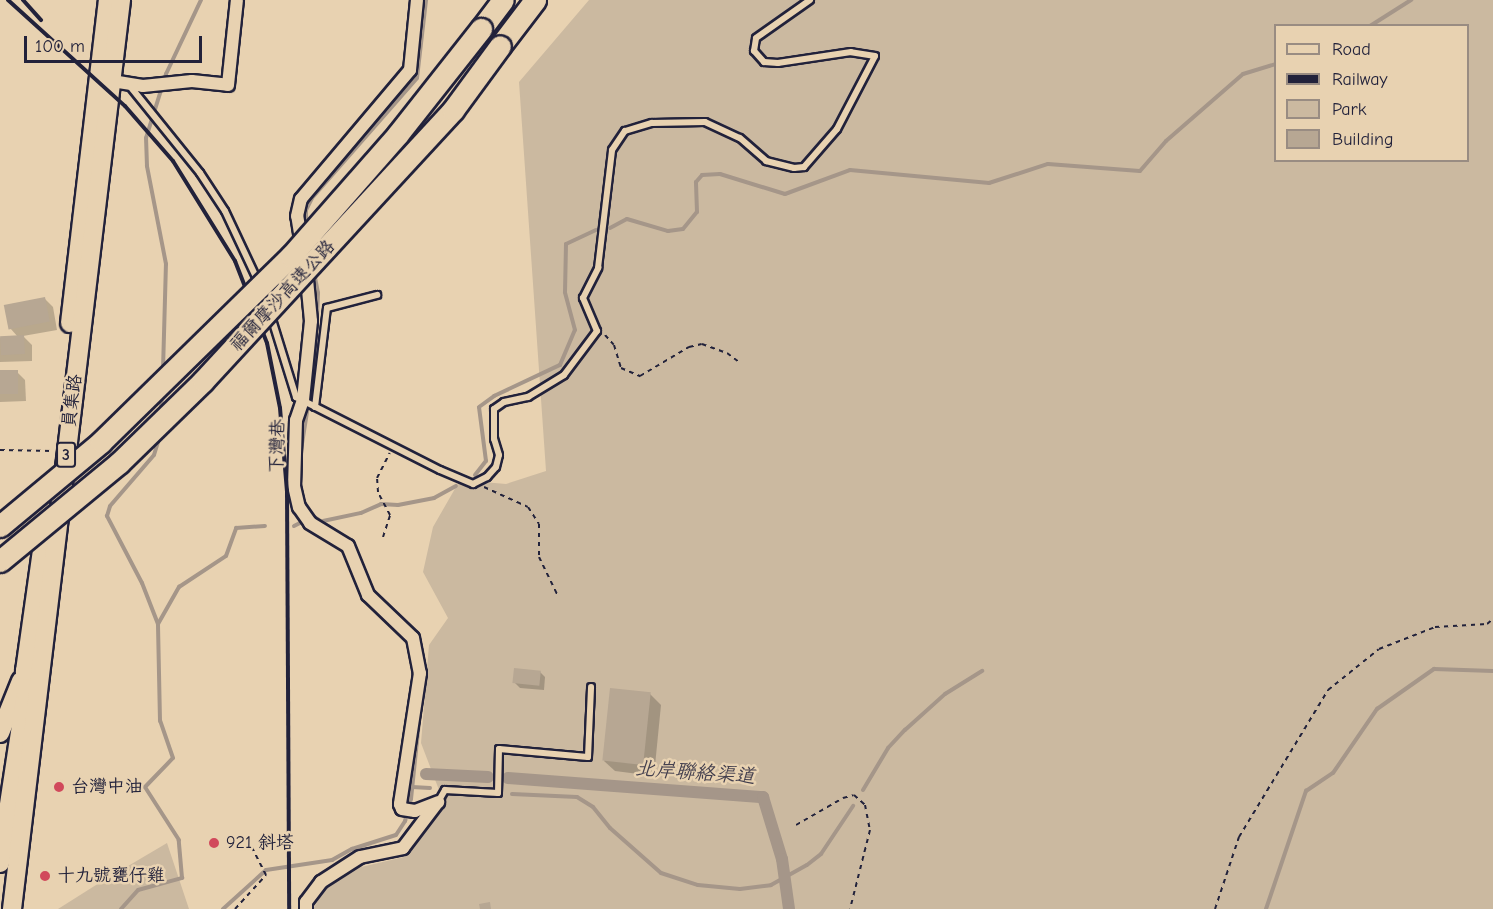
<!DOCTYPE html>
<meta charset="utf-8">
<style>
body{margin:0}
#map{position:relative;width:1493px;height:909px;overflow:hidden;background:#e8d2b1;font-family:"Comic Neue","LXGW WenKai TC",sans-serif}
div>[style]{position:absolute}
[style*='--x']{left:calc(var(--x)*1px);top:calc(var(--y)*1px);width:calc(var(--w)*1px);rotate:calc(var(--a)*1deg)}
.green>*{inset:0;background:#cbb9a0}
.shadow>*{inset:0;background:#0003}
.stream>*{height:4px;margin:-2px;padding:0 2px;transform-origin:2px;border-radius:2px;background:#a59689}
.canal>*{height:12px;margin:-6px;padding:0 6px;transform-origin:6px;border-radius:6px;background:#a59689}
.building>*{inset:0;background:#b7a793;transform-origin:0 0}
.path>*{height:2px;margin-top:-1px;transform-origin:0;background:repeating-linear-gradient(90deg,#22223b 0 4.5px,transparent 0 9px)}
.roads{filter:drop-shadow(2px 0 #22223b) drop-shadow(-2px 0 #22223b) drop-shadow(0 2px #22223b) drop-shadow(0 -2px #22223b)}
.service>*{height:6px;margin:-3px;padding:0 3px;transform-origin:3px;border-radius:3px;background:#e8d2b1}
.minor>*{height:12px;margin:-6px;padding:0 6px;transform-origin:6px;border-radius:6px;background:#e8d2b1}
.primary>*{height:18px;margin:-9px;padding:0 9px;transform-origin:9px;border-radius:9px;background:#e8d2b1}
.motorway>*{height:21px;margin:-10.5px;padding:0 10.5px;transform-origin:10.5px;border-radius:10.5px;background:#e8d2b1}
.rail>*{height:4px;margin:-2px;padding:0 2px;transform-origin:2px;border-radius:2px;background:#22223b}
.bridges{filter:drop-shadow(2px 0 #22223b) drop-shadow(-2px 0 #22223b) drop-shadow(0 2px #22223b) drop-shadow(0 -2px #22223b)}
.motorway-bridge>*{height:21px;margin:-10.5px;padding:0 10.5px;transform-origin:10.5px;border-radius:10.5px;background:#e8d2b1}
.dots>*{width:16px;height:16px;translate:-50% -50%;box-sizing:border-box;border:3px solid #e8d2b1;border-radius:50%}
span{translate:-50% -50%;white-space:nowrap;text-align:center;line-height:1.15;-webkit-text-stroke:5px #e8d2b1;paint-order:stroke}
.shield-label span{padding:2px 4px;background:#e8d2b1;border:2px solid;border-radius:4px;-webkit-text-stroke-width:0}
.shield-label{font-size:16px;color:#22223b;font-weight:700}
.street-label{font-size:18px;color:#22223b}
.poi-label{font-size:18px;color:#22223b}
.left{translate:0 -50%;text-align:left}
.water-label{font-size:20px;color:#433f4e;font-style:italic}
.legend{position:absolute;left:1274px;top:24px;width:195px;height:138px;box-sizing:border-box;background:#e8d2b1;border:2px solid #998c82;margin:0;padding:8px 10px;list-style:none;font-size:18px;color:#22223b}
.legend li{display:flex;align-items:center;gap:12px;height:30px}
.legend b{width:30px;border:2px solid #998c82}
.scale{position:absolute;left:24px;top:36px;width:178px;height:27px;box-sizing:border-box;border:3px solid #22223b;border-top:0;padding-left:8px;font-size:18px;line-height:21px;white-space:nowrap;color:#22223b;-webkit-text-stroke:4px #e8d2b1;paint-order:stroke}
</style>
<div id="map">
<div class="green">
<i style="clip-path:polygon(evenodd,589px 0,1493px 0,1493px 909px,313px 909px,325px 889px,361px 867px,404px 857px,444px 803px,421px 743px,429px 645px,448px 618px,423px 572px,433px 527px,460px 480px,506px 484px,546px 471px,519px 82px,589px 0,1276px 26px,1468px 26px,1468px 160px,1276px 160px,1276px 26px)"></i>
<i style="clip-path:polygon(167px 843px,189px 909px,58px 909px,96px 885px)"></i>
</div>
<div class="shadow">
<i style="clip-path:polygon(45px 299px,53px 307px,57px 330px,23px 336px,32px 345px,32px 361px,0 362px,0 338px,18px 337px,10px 328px)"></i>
<i style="clip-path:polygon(0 372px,17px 372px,25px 380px,26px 401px,0 402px)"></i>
<i style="clip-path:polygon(540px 672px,545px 677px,544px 690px,520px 688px,515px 683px)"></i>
<i style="clip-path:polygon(650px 694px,661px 705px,654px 776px,615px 771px,604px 761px)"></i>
</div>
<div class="stream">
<i style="--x:1370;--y:26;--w:49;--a:-32.4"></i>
<i style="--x:306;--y:227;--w:17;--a:-90"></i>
<i style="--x:306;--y:210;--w:13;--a:-63"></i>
<i style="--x:312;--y:198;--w:159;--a:-48.8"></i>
<i style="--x:417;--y:78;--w:79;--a:-83.4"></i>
<i style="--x:610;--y:228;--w:19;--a:-28"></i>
<i style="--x:627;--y:219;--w:43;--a:16.3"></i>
<i style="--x:668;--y:231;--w:15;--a:-8"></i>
<i style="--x:683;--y:229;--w:22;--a:-51"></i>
<i style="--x:697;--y:212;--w:30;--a:-92"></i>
<i style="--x:696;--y:182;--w:9;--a:-49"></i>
<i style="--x:702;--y:175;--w:18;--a:-3"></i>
<i style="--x:720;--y:174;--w:68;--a:17.1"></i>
<i style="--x:785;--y:194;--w:69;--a:-20.3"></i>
<i style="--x:850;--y:170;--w:140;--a:5.3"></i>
<i style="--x:989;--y:183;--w:62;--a:-17.9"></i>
<i style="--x:1048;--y:164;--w:92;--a:4.4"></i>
<i style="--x:1140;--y:171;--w:40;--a:-49"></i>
<i style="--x:1166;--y:141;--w:102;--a:-41"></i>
<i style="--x:1243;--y:74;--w:34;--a:-17"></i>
<i style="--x:163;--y:370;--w:106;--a:-88.4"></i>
<i style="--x:166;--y:264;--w:100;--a:-101"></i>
<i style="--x:147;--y:166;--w:28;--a:-92"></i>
<i style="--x:146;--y:138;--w:67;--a:-72.6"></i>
<i style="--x:166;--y:74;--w:82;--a:-64.7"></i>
<i style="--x:161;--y:409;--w:16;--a:-86"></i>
<i style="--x:301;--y:450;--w:89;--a:-81"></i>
<i style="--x:315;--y:362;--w:69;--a:-87.5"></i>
<i style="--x:318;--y:293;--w:20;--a:-101"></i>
<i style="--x:475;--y:475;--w:18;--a:-52"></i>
<i style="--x:486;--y:461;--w:54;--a:-97.4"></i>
<i style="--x:479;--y:407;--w:19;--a:-36"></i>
<i style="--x:494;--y:396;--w:73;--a:-25.2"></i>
<i style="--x:560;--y:365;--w:38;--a:-67"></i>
<i style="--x:575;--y:330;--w:39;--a:-105"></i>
<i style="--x:565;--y:292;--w:48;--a:-88.8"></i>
<i style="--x:566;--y:244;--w:33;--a:-25"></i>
<i style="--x:310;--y:514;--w:50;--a:34.3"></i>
<i style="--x:323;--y:521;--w:39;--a:-12"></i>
<i style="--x:361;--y:513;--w:22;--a:-24"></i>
<i style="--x:381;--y:504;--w:17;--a:3"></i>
<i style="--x:398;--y:505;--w:37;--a:-11"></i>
<i style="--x:434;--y:498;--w:25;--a:-29"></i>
<i style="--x:294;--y:526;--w:11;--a:-27"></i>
<i style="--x:395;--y:613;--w:33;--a:45"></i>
<i style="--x:418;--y:636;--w:34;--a:80"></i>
<i style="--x:158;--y:624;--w:43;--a:-60.4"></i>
<i style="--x:179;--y:587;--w:56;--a:-33.4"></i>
<i style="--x:226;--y:556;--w:30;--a:-70"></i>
<i style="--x:236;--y:528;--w:29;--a:-4"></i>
<i style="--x:412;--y:787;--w:18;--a:3"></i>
<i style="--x:863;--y:790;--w:49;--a:-59.2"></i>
<i style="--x:888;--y:748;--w:25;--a:-47"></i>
<i style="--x:905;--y:730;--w:54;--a:-42"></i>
<i style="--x:945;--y:694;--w:44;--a:-31.9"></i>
<i style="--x:512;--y:794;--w:65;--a:2.6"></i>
<i style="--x:577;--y:797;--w:19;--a:32"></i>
<i style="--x:593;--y:807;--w:27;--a:51"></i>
<i style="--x:610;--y:828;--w:68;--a:41.4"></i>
<i style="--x:661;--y:873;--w:39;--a:18"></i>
<i style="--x:698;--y:885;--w:42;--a:5.4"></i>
<i style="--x:740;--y:889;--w:31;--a:-7"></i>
<i style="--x:771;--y:885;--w:41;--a:-29.1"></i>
<i style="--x:807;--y:865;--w:18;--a:-38"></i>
<i style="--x:821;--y:854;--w:58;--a:-56.3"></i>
<i style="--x:121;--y:909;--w:25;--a:-48"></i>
<i style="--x:138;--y:890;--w:46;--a:-15.3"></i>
<i style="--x:182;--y:878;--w:38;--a:-95"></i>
<i style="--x:179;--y:840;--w:63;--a:-122.7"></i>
<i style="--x:145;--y:787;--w:40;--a:-46"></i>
<i style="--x:173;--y:758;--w:39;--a:-109"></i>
<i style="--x:160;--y:721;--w:97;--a:-91.2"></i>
<i style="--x:158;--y:624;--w:44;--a:-111.3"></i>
<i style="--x:142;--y:583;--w:76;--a:-117.6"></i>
<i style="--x:107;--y:516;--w:10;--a:-73"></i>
<i style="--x:110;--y:506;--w:67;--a:-49.2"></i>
<i style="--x:154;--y:455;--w:21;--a:-73"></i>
<i style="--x:223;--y:909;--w:58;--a:-42.2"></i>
<i style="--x:266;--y:870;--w:67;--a:-8.6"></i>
<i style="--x:332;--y:860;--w:23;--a:-29"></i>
<i style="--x:352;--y:849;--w:46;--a:-17.7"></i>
<i style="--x:396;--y:835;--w:17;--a:-57"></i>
<i style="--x:405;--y:821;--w:23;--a:-75"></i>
<i style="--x:411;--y:799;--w:87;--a:-84.1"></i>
<i style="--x:1266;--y:909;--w:125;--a:-71.3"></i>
<i style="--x:1306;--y:791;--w:32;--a:-34"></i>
<i style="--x:1333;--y:773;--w:78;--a:-55.5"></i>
<i style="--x:1377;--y:709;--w:70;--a:-35.1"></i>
<i style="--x:1434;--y:669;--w:59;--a:1.9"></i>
</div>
<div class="canal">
<i style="--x:426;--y:774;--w:62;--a:2.8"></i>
<i style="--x:508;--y:778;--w:256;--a:4.3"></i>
<i style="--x:763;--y:797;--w:65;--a:73"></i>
<i style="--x:782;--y:859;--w:50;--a:82"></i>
</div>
<div class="building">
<i style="left:45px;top:297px;width:25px;height:42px;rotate:79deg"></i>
<i style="left:24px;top:335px;width:19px;height:24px;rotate:87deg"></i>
<i style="left:18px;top:370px;width:24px;height:18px;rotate:90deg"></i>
<i style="left:514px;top:668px;width:27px;height:15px;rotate:6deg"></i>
<i style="left:610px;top:688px;width:41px;height:73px;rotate:6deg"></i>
<i style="clip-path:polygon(490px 902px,491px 909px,480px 909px,479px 904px)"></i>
</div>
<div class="path">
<i style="--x:605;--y:335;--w:13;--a:48"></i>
<i style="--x:614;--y:345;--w:24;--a:73"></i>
<i style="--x:621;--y:368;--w:21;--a:23"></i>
<i style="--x:640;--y:376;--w:57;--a:-30.6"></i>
<i style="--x:689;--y:347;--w:13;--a:-13"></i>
<i style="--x:702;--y:344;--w:27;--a:20"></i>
<i style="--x:727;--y:353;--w:15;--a:37"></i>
<i style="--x:0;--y:450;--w:53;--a:1.1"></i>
<i style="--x:484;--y:487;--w:48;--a:24.4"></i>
<i style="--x:528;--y:507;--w:20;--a:57"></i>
<i style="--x:539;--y:524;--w:33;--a:90"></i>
<i style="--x:539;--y:557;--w:41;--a:64.1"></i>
<i style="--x:383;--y:537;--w:23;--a:-72"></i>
<i style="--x:390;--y:515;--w:26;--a:-118"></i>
<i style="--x:378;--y:492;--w:14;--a:-94"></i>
<i style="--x:377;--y:478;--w:28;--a:-63"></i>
<i style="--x:796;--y:825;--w:54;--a:-29.9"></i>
<i style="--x:843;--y:798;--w:11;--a:-15"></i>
<i style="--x:854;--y:795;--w:15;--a:42"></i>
<i style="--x:865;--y:805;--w:25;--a:79"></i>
<i style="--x:870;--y:830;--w:81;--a:104.2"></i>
<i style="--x:235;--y:909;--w:46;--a:-47.6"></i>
<i style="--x:266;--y:875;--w:35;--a:-117"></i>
<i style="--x:1215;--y:909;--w:76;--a:-71.6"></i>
<i style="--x:1239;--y:837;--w:172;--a:-58.8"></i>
<i style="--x:1328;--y:690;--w:65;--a:-38.8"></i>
<i style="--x:1379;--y:649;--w:60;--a:-21.4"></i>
<i style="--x:1435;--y:627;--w:52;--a:-3.3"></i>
<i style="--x:1487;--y:624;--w:8;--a:-40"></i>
</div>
<div class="roads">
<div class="service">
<i style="--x:129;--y:85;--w:113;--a:51.1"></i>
<i style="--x:200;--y:173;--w:45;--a:56.7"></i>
<i style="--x:225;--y:211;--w:77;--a:64.8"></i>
<i style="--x:270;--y:313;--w:88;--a:72.8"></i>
<i style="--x:296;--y:397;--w:161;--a:26.9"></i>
<i style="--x:440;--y:470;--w:36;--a:23"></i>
<i style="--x:473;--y:484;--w:16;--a:-27"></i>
<i style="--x:487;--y:477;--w:13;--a:-48"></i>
<i style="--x:496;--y:467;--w:12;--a:-76"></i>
<i style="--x:499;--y:455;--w:17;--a:-107"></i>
<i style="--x:494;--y:439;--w:30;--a:-90"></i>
<i style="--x:494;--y:409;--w:12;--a:-35"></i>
<i style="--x:504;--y:402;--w:25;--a:-12"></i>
<i style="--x:528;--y:397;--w:42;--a:-31.4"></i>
<i style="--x:564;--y:375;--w:55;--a:-53.1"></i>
<i style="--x:597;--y:331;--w:36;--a:-113"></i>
<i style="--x:583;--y:298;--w:34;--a:-63"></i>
<i style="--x:598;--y:268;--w:119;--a:-83.2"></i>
<i style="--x:612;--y:150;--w:23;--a:-56"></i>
<i style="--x:625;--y:131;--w:28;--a:-17"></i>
<i style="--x:652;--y:123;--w:53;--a:-1.1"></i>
<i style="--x:705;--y:122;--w:38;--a:25"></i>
<i style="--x:740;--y:138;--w:35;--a:41"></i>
<i style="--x:766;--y:161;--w:29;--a:14"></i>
<i style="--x:794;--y:168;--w:10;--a:-6"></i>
<i style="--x:804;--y:167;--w:50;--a:-49"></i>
<i style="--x:837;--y:129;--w:82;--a:-62.5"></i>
<i style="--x:875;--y:56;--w:24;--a:-171"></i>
<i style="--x:851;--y:52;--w:74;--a:171.4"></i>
<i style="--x:778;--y:63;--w:14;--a:-176"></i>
<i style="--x:764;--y:62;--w:15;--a:-132"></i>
<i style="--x:754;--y:51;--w:13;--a:-81"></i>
<i style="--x:756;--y:38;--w:66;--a:-35.1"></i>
<i style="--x:315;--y:407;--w:100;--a:-83.1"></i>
<i style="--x:327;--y:308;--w:52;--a:-14.6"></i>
<i style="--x:438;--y:802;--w:14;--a:-60"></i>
<i style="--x:445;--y:790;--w:53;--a:3.2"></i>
<i style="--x:498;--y:793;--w:44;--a:-88.7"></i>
<i style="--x:499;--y:749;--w:89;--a:5.1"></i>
<i style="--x:588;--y:757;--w:70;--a:-87.5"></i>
</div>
<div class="minor">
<i style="--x:112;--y:81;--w:31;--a:9"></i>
<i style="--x:143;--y:86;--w:49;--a:-5.8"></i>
<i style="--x:192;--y:81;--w:36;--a:6"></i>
<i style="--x:228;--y:85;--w:85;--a:-84"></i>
<i style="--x:302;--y:246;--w:30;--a:-99"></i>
<i style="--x:297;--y:216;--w:17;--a:-77"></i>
<i style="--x:301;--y:199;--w:169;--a:-49.8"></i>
<i style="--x:410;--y:70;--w:70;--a:-84.3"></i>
<i style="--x:306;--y:269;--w:52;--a:84.5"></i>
<i style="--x:311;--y:321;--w:79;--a:95.8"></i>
<i style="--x:303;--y:400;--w:21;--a:109"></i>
<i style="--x:296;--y:420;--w:66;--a:91.7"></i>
<i style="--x:294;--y:486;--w:22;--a:77"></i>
<i style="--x:299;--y:507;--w:19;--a:55"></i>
<i style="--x:310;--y:523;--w:44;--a:31.2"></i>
<i style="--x:348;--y:546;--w:53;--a:67.8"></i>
<i style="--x:368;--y:595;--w:62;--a:43.7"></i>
<i style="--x:413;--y:638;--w:36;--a:79"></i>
<i style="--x:420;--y:673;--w:133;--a:98.7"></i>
<i style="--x:400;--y:804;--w:5;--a:68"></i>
<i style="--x:402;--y:809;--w:13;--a:9"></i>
<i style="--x:415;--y:811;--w:25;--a:-21"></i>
<i style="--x:306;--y:909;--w:7;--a:-90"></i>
<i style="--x:306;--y:902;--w:25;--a:-53"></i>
<i style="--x:321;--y:882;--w:46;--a:-32.7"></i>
<i style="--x:360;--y:857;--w:44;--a:-11.8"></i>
<i style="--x:403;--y:848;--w:56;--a:-52.9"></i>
</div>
<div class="primary">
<i style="--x:70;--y:323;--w:325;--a:-83.3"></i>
<i style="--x:0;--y:733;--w:56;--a:-68"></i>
<i style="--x:0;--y:863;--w:172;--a:-81.3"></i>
<i style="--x:26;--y:693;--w:22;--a:-93"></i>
<i style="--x:25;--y:671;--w:143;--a:-82"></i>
<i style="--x:12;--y:909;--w:916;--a:-83.16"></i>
</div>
<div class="motorway">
<i style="--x:481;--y:29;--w:36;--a:-53"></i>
<i style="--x:500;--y:46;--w:58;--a:-52.7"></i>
</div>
</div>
<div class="rail">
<i style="--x:8;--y:0;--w:158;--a:42.2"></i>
<i style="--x:125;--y:106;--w:73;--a:48.9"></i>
<i style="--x:173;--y:161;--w:118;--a:58.2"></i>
<i style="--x:235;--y:261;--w:88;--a:68.7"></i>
<i style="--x:267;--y:343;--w:66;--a:78.7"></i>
<i style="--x:280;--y:408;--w:83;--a:85.2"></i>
<i style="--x:287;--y:491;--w:418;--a:89.7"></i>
<i style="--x:23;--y:0;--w:27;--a:48"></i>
</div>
<div class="bridges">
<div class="motorway-bridge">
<i style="--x:0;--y:526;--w:131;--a:-39.7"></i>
<i style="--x:101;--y:442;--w:266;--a:-44.4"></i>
<i style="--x:291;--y:256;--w:162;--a:-48.7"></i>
<i style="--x:398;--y:134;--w:134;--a:-51.7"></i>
<i style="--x:0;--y:561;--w:154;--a:-39.5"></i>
<i style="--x:119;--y:463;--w:117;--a:-44.3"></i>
<i style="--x:203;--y:381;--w:369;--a:-47.3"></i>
<i style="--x:453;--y:110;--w:79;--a:-53.7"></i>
</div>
</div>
<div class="dots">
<i style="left:59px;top:787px;background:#d1495b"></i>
<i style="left:214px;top:843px;background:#d1495b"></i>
<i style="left:45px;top:876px;background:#d1495b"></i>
</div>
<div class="shield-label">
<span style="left:66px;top:455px">3</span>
</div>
<div class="street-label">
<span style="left:283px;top:296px;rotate:-47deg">福爾摩沙高速公路</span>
<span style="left:73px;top:401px;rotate:-83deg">員集路</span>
<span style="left:278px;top:446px;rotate:-88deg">下灣巷</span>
</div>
<div class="poi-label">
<span class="left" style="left:71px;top:787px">台灣中油</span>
<span class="left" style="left:226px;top:843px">921 斜塔</span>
<span class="left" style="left:57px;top:876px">十九號甕仔雞</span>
</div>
<div class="water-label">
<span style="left:695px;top:772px;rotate:4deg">北岸聯絡渠道</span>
</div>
<ul class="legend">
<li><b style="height:8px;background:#e8d2b1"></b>Road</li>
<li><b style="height:8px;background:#22223b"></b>Railway</li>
<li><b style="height:16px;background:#cbb9a0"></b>Park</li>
<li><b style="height:16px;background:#b7a793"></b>Building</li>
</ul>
<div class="scale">100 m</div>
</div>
